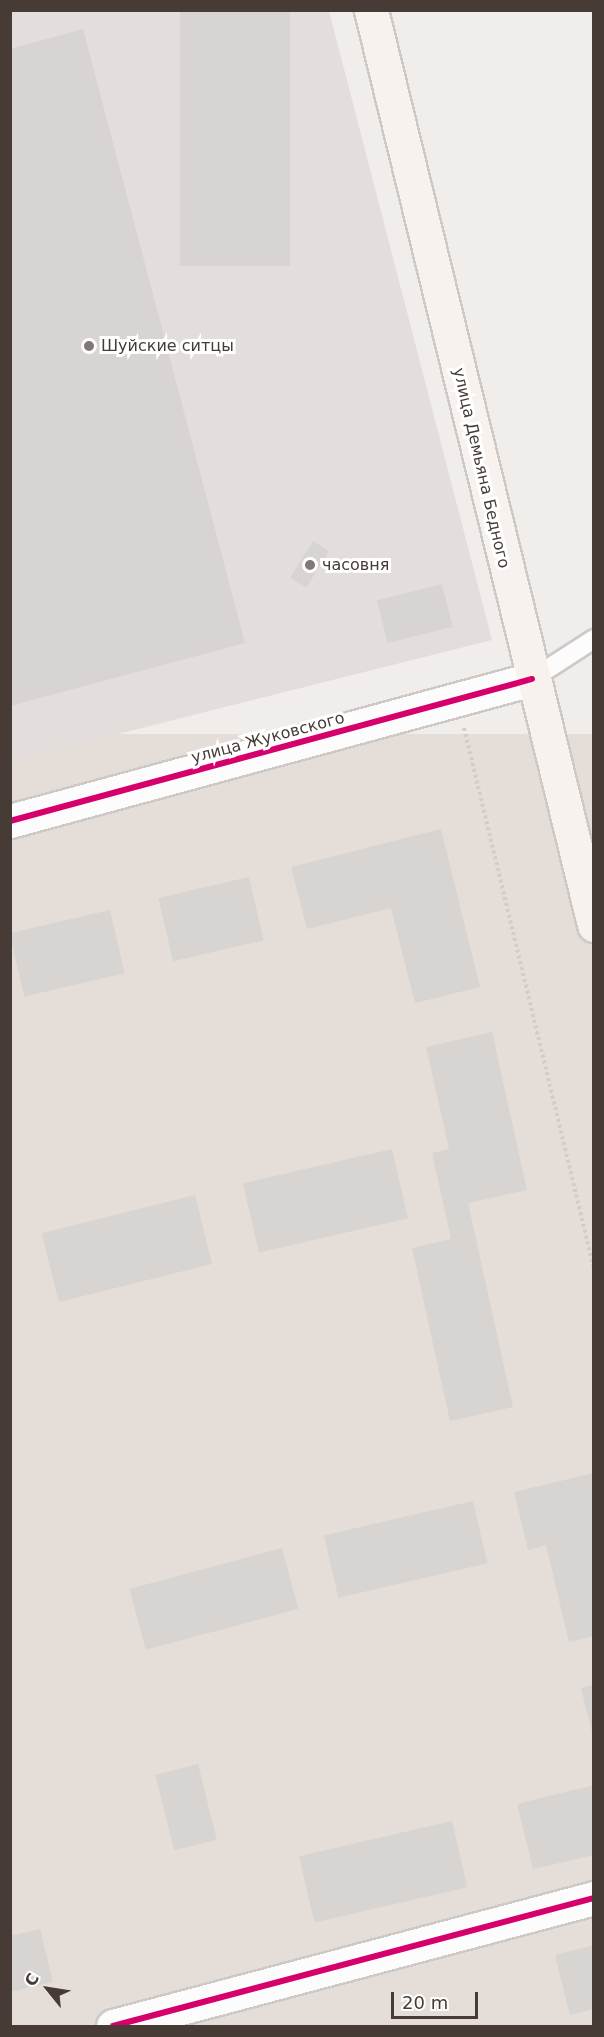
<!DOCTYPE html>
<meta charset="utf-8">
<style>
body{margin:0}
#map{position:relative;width:604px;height:2037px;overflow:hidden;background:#f0edea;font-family:"DejaVu Sans",sans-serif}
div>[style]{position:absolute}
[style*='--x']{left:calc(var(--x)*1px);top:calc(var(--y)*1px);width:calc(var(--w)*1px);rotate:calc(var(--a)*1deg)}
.residential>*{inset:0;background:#e5ddd7;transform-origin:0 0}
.industrial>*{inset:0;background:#e3dedb}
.building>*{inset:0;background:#d8d4d1;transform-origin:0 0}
.path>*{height:4px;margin-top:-2px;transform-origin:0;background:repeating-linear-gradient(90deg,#d1cdca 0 3px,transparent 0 6px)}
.roads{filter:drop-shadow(2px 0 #cdc9c6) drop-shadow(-2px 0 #cdc9c6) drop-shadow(0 2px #cdc9c6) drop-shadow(0 -2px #cdc9c6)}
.service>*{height:18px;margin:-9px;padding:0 9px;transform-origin:9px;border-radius:9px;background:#fdfcfc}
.minor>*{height:33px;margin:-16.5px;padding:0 16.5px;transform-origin:16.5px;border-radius:16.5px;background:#fdfcfc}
.secondary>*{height:33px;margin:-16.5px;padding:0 16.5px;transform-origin:16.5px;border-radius:16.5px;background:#f7f2ee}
.cycleway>*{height:6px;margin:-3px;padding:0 3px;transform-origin:3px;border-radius:3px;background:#d6006c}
.dots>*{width:16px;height:16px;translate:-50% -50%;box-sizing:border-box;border:3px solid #fff;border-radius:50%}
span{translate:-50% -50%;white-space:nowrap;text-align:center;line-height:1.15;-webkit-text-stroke:6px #fff;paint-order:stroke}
.poi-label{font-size:16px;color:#473b35}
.left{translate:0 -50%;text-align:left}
.street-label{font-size:16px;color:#473b35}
.frame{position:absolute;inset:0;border:12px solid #473b35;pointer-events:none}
.north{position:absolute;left:18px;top:1959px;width:60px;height:60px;-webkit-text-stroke:4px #fff;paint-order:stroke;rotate:300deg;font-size:16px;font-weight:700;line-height:24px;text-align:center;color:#473b35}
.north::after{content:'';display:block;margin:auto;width:21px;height:27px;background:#473b35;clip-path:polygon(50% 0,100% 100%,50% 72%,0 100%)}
.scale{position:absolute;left:391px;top:1992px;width:87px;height:27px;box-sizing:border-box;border:3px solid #473b35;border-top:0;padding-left:8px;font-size:18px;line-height:21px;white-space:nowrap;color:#473b35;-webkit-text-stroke:4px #fff;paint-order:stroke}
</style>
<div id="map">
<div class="residential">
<i style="left:593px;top:734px;width:1292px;height:606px;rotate:90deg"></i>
</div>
<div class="industrial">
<i style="clip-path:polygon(11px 11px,329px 11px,492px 640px,11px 761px)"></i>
</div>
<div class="building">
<i style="left:180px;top:10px;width:110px;height:256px"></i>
<i style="clip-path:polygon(83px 29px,245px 643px,10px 706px,10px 49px)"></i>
<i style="left:313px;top:541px;width:19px;height:43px;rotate:32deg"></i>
<i style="left:442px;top:584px;width:44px;height:67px;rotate:76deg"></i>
<i style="clip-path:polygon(441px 829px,480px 987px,415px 1003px,391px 908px,307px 929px,291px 867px)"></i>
<i style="left:249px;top:877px;width:65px;height:93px;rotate:77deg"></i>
<i style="left:110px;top:910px;width:65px;height:103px;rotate:77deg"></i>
<i style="clip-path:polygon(492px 1032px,527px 1190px,468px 1203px,513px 1407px,450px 1421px,412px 1248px,451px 1239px,432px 1153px,449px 1149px,426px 1047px)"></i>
<i style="left:392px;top:1149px;width:71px;height:153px;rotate:77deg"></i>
<i style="left:195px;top:1195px;width:71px;height:158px;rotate:76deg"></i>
<i style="clip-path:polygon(594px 1473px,594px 1636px,569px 1642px,546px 1545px,528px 1550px,514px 1492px)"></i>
<i style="left:473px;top:1501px;width:64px;height:153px;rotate:77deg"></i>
<i style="left:282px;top:1548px;width:63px;height:158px;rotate:75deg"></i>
<i style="clip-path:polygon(594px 1685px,594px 1736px,593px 1736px,581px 1688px)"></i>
<i style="left:198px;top:1764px;width:78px;height:44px;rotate:76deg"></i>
<i style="clip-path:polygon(594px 1785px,594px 1855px,533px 1869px,517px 1804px)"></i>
<i style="left:452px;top:1821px;width:68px;height:157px;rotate:77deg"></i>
<i style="clip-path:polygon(40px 1929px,53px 1982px,10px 1992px,10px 1936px)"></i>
<i style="clip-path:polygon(594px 1945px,594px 2009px,570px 2015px,555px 1955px)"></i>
</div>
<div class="path">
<i style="--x:464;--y:728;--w:556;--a:76.49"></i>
</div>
<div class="roads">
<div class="service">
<i style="--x:532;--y:679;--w:74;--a:-32.8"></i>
</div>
<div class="minor">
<i style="--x:10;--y:821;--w:541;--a:-15.22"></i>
<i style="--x:113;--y:2026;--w:498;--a:-14.9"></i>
</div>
<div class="secondary">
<i style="--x:371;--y:10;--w:942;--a:76.3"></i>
</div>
</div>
<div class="cycleway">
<i style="--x:10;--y:821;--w:541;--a:-15.22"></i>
<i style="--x:113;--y:2026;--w:498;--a:-14.9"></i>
</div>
<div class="dots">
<i style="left:89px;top:346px;background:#827974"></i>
<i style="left:310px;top:565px;background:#827974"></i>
</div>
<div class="poi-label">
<span class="left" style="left:101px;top:346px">Шуйские ситцы</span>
<span class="left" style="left:322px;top:565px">часовня</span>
</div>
<div class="street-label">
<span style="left:481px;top:468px;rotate:77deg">улица Демьяна Бедного</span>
<span style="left:268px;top:738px;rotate:-15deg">улица Жуковского</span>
</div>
<div class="frame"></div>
<div class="north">С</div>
<div class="scale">20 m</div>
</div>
